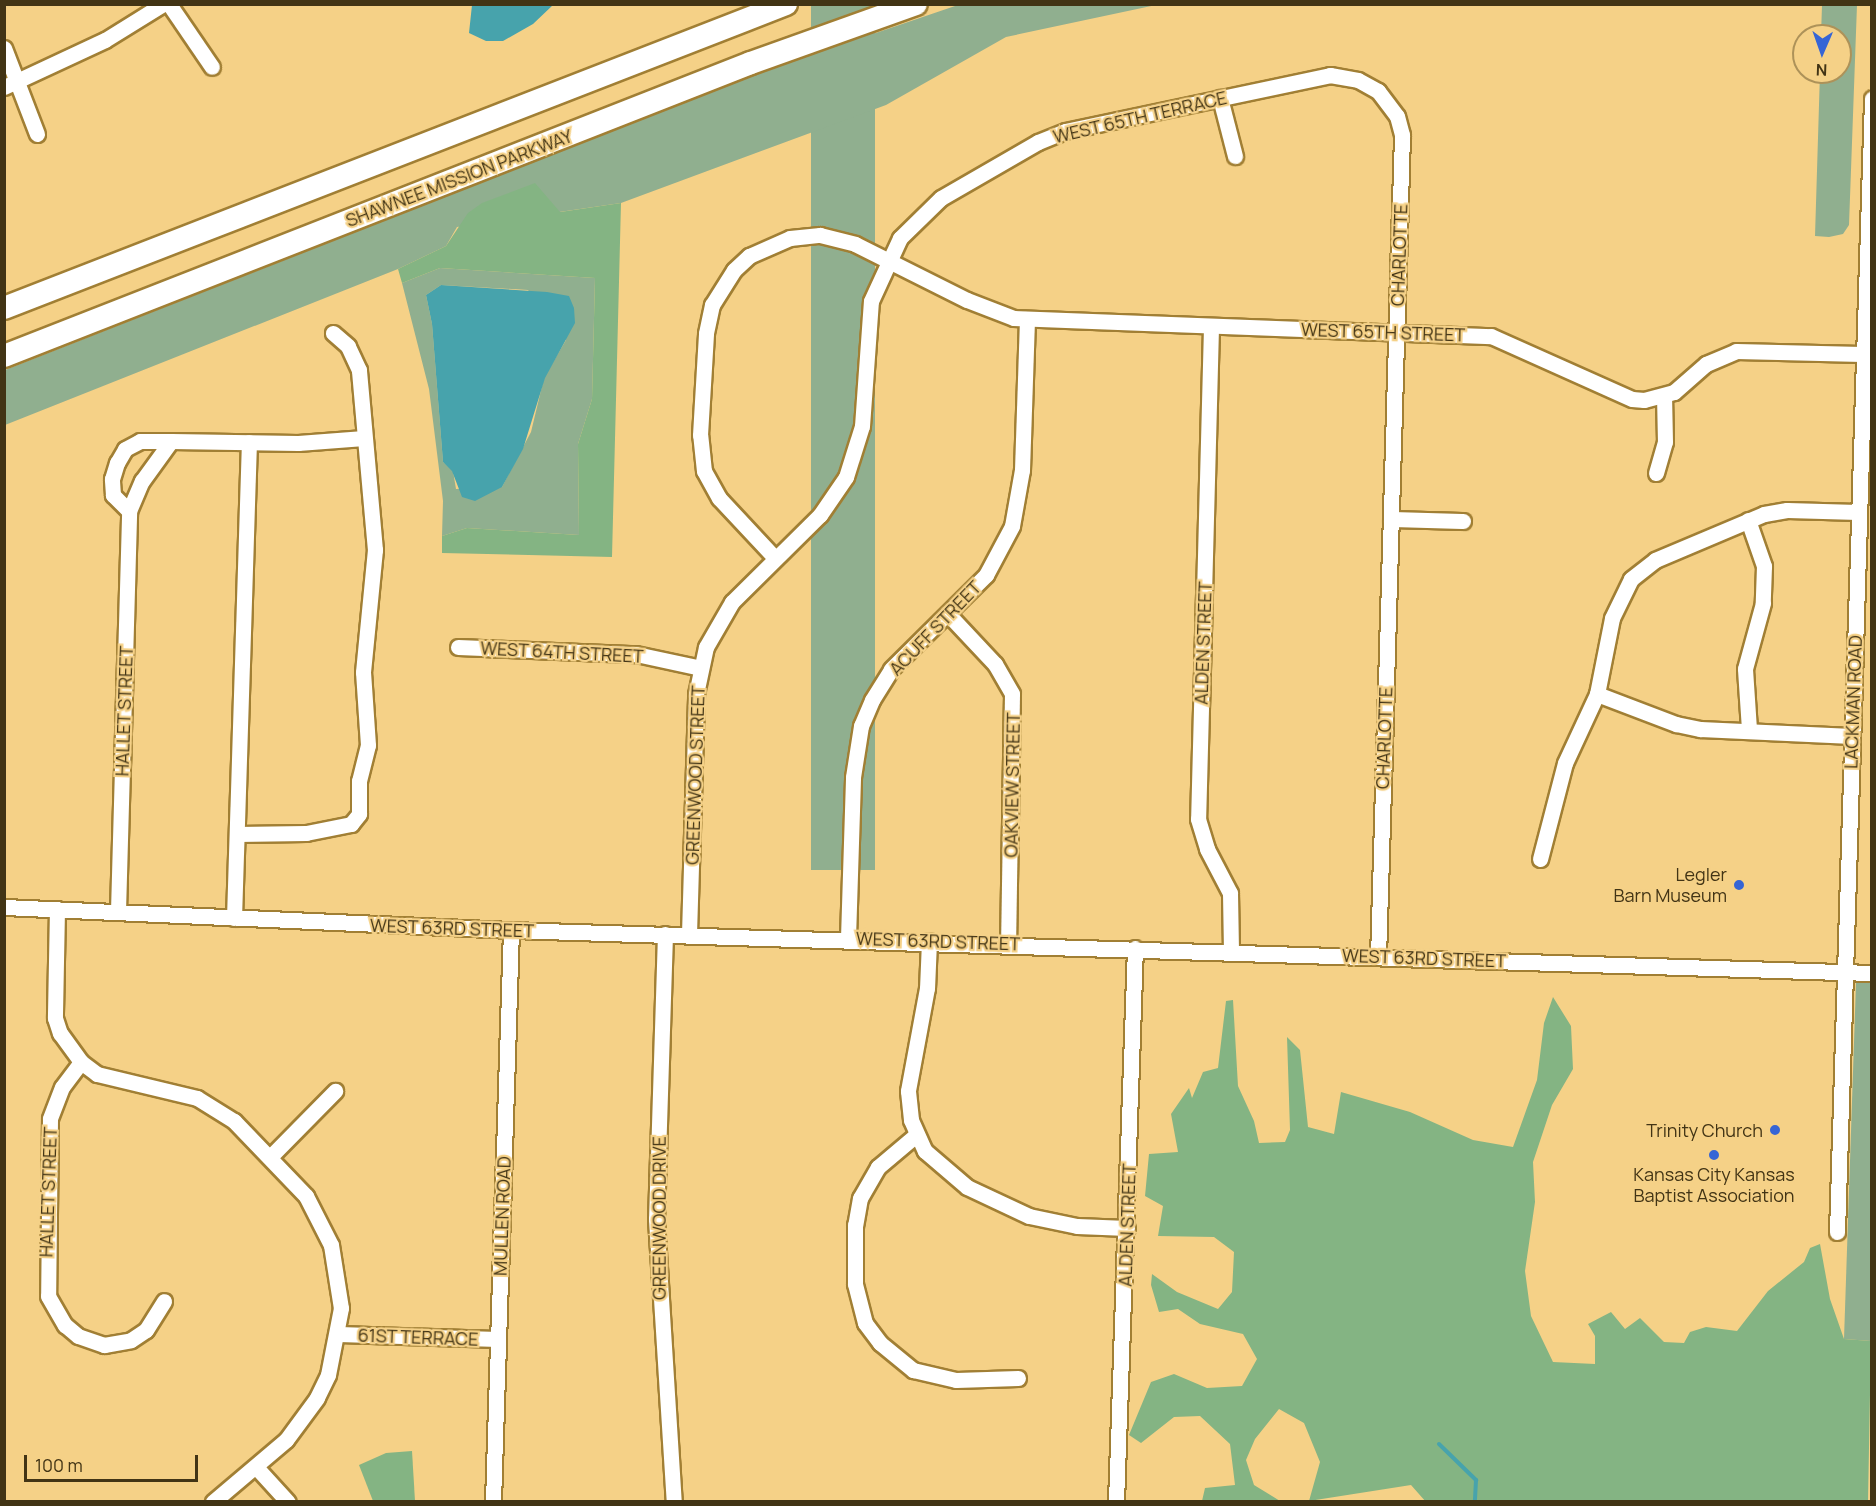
<!DOCTYPE html>
<style>
body{margin:0}
#map{position:relative;width:1876px;height:1506px;overflow:hidden;background:#f5d187;font-family:Manrope,sans-serif}
div>[style]{position:absolute}
[style*='--x']{left:calc(var(--x)*1px);top:calc(var(--y)*1px);width:calc(var(--w)*1px);rotate:calc(var(--a)*1deg)}
.green>*{inset:0;background:#90af8f;transform-origin:0 0}
.forest>*{inset:0;background:#84b483}
.water>*{inset:0;background:#47a3ac}
.stream>*{height:4px;margin:-2px;padding:0 2px;transform-origin:2px;border-radius:2px;background:#47a3ac}
.roads{filter:drop-shadow(2px 0 #a17f34) drop-shadow(-2px 0 #a17f34) drop-shadow(0 2px #a17f34) drop-shadow(0 -2px #a17f34)}
.minor>*{height:15px;margin:-7.5px;padding:0 7.5px;transform-origin:7.5px;border-radius:7.5px;background:#fff}
.highway>*{height:22px;margin:-11px;padding:0 11px;transform-origin:11px;border-radius:11px;background:#fff}
.dots>*{width:16px;height:16px;translate:-50% -50%;box-sizing:border-box;border:3px solid #f5d187;border-radius:50%}
span{translate:-50% -50%;white-space:nowrap;text-align:center;line-height:1.15;-webkit-text-stroke:4.5px #f5d187;paint-order:stroke}
.street-label{font-size:18px;color:#423415}
.poi-label{font-size:18px;color:#423415}
.right{translate:-100% -50%;text-align:right}
.frame{position:absolute;inset:0;border:6px solid #423415;pointer-events:none}
.north{position:absolute;left:1792px;top:24px;width:60px;height:60px;box-sizing:border-box;background:#f5d187;border:2px solid #ad9259;border-radius:50%;rotate:182deg;font-size:16px;font-weight:700;line-height:24px;text-align:center;color:#423415}
.north::after{content:'';display:block;margin:auto;width:21px;height:27px;background:#3665d5;clip-path:polygon(50% 0,100% 100%,50% 72%,0 100%)}
.scale{position:absolute;left:24px;top:1455px;width:174px;height:27px;box-sizing:border-box;border:3px solid #423415;border-top:0;padding-left:8px;font-size:18px;line-height:21px;white-space:nowrap;color:#423415;-webkit-text-stroke:4px #f5d187;paint-order:stroke}
</style>
<div id="map">
<div class="green">
<i style="left:811px;top:5px;width:64px;height:865px"></i>
<i style="clip-path:polygon(958px 5px,1156px 5px,1006px 37px,886px 105px,621px 203px,457px 227px,446px 246px,398px 269px,5px 425px,5px 370px,764px 71px)"></i>
<i style="clip-path:polygon(1822px 5px,1857px 5px,1849px 225px,1843px 234px,1829px 237px,1815px 236px,1820px 72px,1840px 72px,1840px 36px,1821px 36px)"></i>
<i style="clip-path:polygon(evenodd,440px 268px,595px 278px,592px 399px,578px 444px,579px 535px,467px 528px,442px 536px,443px 501px,429px 389px,402px 283px,440px 268px,441px 285px,528px 290px,566px 340px,544px 378px,531px 432px,502px 487px,456px 489px,453px 471px,443px 462px,432px 324px,426px 295px,441px 285px)"></i>
<i style="clip-path:polygon(1856px 983px,1871px 983px,1871px 1341px,1844px 1339px)"></i>
</div>
<div class="forest">
<i style="clip-path:polygon(535px 183px,560px 212px,621px 203px,612px 557px,442px 553px,442px 536px,467px 528px,579px 535px,578px 444px,592px 399px,595px 278px,440px 268px,402px 283px,398px 269px,446px 246px,468px 213px,482px 203px)"></i>
<i style="clip-path:polygon(1553px 997px,1571px 1026px,1573px 1069px,1552px 1105px,1533px 1162px,1535px 1202px,1525px 1271px,1531px 1316px,1553px 1362px,1595px 1364px,1595px 1336px,1588px 1324px,1611px 1312px,1625px 1329px,1640px 1318px,1664px 1342px,1684px 1343px,1690px 1332px,1706px 1327px,1737px 1331px,1768px 1291px,1804px 1262px,1810px 1248px,1820px 1244px,1830px 1299px,1844px 1339px,1871px 1341px,1868px 1501px,1426px 1502px,1411px 1485px,1309px 1501px,1320px 1462px,1304px 1423px,1279px 1409px,1255px 1439px,1246px 1460px,1254px 1485px,1280px 1501px,1202px 1501px,1205px 1488px,1235px 1485px,1230px 1444px,1200px 1416px,1174px 1417px,1141px 1443px,1129px 1435px,1151px 1382px,1174px 1374px,1207px 1388px,1242px 1386px,1257px 1359px,1243px 1334px,1200px 1324px,1178px 1309px,1159px 1312px,1151px 1285px,1152px 1274px,1177px 1292px,1218px 1309px,1232px 1292px,1234px 1252px,1214px 1237px,1158px 1236px,1163px 1206px,1145px 1196px,1149px 1154px,1178px 1152px,1171px 1114px,1189px 1088px,1192px 1098px,1203px 1072px,1218px 1068px,1226px 1001px,1233px 1000px,1238px 1086px,1254px 1121px,1259px 1143px,1285px 1142px,1290px 1130px,1287px 1037px,1300px 1050px,1308px 1127px,1334px 1134px,1341px 1092px,1410px 1112px,1473px 1140px,1513px 1147px,1537px 1080px,1544px 1023px)"></i>
<i style="clip-path:polygon(412px 1451px,415px 1501px,373px 1501px,359px 1465px,386px 1453px)"></i>
</div>
<div class="water">
<i style="clip-path:polygon(472px 5px,472px 4px,553px 5px,533px 24px,503px 41px,486px 41px,469px 33px)"></i>
<i style="clip-path:polygon(441px 285px,547px 292px,569px 296px,574px 308px,575px 323px,545px 378px,523px 449px,502px 487px,475px 501px,462px 497px,452px 471px,443px 462px,432px 324px,426px 295px)"></i>
</div>
<div class="stream">
<i style="--x:1439;--y:1444;--w:52;--a:44.2"></i>
<i style="--x:1476;--y:1480;--w:22;--a:93"></i>
</div>
<div class="roads">
<div class="minor">
<i style="--x:169;--y:4;--w:76;--a:55.7"></i>
<i style="--x:4;--y:48;--w:92;--a:69"></i>
<i style="--x:4;--y:87;--w:111;--a:-25"></i>
<i style="--x:105;--y:40;--w:68;--a:-31.8"></i>
<i style="--x:1220;--y:98;--w:60;--a:75.5"></i>
<i style="--x:1211;--y:327;--w:492;--a:91.5"></i>
<i style="--x:1198;--y:819;--w:31;--a:73"></i>
<i style="--x:1207;--y:849;--w:50;--a:62.4"></i>
<i style="--x:1230;--y:893;--w:58;--a:89"></i>
<i style="--x:1656;--y:473;--w:32;--a:-74"></i>
<i style="--x:1665;--y:442;--w:46;--a:-91.2"></i>
<i style="--x:129;--y:511;--w:23;--a:-135"></i>
<i style="--x:113;--y:495;--w:16;--a:-94"></i>
<i style="--x:112;--y:479;--w:17;--a:-73"></i>
<i style="--x:117;--y:463;--w:16;--a:-60"></i>
<i style="--x:125;--y:449;--w:17;--a:-28"></i>
<i style="--x:140;--y:441;--w:31;--a:0"></i>
<i style="--x:1391;--y:519;--w:72;--a:1.6"></i>
<i style="--x:1748;--y:520;--w:49;--a:70.8"></i>
<i style="--x:1764;--y:566;--w:37;--a:92"></i>
<i style="--x:1763;--y:603;--w:68;--a:105.3"></i>
<i style="--x:1745;--y:669;--w:61;--a:86.2"></i>
<i style="--x:775;--y:558;--w:82;--a:-133"></i>
<i style="--x:719;--y:498;--w:31;--a:-119"></i>
<i style="--x:704;--y:471;--w:36;--a:-96"></i>
<i style="--x:700;--y:435;--w:102;--a:-86.6"></i>
<i style="--x:706;--y:333;--w:29;--a:-78"></i>
<i style="--x:712;--y:305;--w:41;--a:-57.8"></i>
<i style="--x:734;--y:270;--w:21;--a:-43"></i>
<i style="--x:749;--y:256;--w:45;--a:-23.7"></i>
<i style="--x:790;--y:238;--w:30;--a:-6"></i>
<i style="--x:820;--y:235;--w:36;--a:14"></i>
<i style="--x:855;--y:244;--w:125;--a:26.6"></i>
<i style="--x:967;--y:300;--w:50;--a:21"></i>
<i style="--x:1014;--y:318;--w:477;--a:2.2"></i>
<i style="--x:1491;--y:336;--w:154;--a:24.1"></i>
<i style="--x:1632;--y:399;--w:12;--a:5"></i>
<i style="--x:1644;--y:400;--w:31;--a:-15"></i>
<i style="--x:1674;--y:392;--w:43;--a:-41.2"></i>
<i style="--x:1706;--y:364;--w:33;--a:-23"></i>
<i style="--x:1736;--y:351;--w:126;--a:1.4"></i>
<i style="--x:948;--y:614;--w:69;--a:46.8"></i>
<i style="--x:995;--y:664;--w:34;--a:60"></i>
<i style="--x:1012;--y:694;--w:249;--a:90.9"></i>
<i style="--x:458;--y:647;--w:178;--a:2.3"></i>
<i style="--x:636;--y:654;--w:66;--a:12.2"></i>
<i style="--x:1597;--y:694;--w:85;--a:20.8"></i>
<i style="--x:1676;--y:724;--w:25;--a:12"></i>
<i style="--x:1700;--y:729;--w:152;--a:2.6"></i>
<i style="--x:237;--y:834;--w:69;--a:-0.8"></i>
<i style="--x:306;--y:833;--w:46;--a:-11.3"></i>
<i style="--x:351;--y:824;--w:13;--a:-51"></i>
<i style="--x:359;--y:814;--w:33;--a:-90"></i>
<i style="--x:359;--y:781;--w:37;--a:-76"></i>
<i style="--x:368;--y:745;--w:73;--a:-93.9"></i>
<i style="--x:363;--y:672;--w:123;--a:-84.4"></i>
<i style="--x:375;--y:550;--w:181;--a:-95.1"></i>
<i style="--x:359;--y:370;--w:26;--a:-115"></i>
<i style="--x:348;--y:346;--w:20;--a:-139"></i>
<i style="--x:1540;--y:859;--w:99;--a:-75.4"></i>
<i style="--x:1565;--y:763;--w:76;--a:-65.1"></i>
<i style="--x:1597;--y:694;--w:77;--a:-78.8"></i>
<i style="--x:1612;--y:618;--w:43;--a:-64"></i>
<i style="--x:1631;--y:579;--w:31;--a:-38"></i>
<i style="--x:1655;--y:560;--w:118;--a:-22.9"></i>
<i style="--x:1764;--y:514;--w:23;--a:-10"></i>
<i style="--x:1787;--y:510;--w:71;--a:1.6"></i>
<i style="--x:4;--y:907;--w:508;--a:2.6"></i>
<i style="--x:511;--y:930;--w:1362;--a:1.81"></i>
<i style="--x:57;--y:909;--w:109;--a:91.1"></i>
<i style="--x:55;--y:1018;--w:16;--a:72"></i>
<i style="--x:60;--y:1033;--w:36;--a:54"></i>
<i style="--x:81;--y:1062;--w:20;--a:37"></i>
<i style="--x:97;--y:1074;--w:103;--a:13.5"></i>
<i style="--x:197;--y:1098;--w:44;--a:31.9"></i>
<i style="--x:234;--y:1121;--w:104;--a:46.2"></i>
<i style="--x:306;--y:1196;--w:55;--a:63"></i>
<i style="--x:331;--y:1245;--w:64;--a:81"></i>
<i style="--x:341;--y:1308;--w:68;--a:101"></i>
<i style="--x:328;--y:1375;--w:25;--a:116"></i>
<i style="--x:317;--y:1398;--w:52;--a:126.4"></i>
<i style="--x:286;--y:1440;--w:96;--a:139.7"></i>
<i style="--x:118;--y:911;--w:400;--a:-88.4"></i>
<i style="--x:129;--y:511;--w:33;--a:-67"></i>
<i style="--x:142;--y:481;--w:49;--a:-54.1"></i>
<i style="--x:171;--y:441;--w:127;--a:0.9"></i>
<i style="--x:298;--y:443;--w:66;--a:-4.3"></i>
<i style="--x:234;--y:918;--w:476;--a:-88.2"></i>
<i style="--x:665;--y:934;--w:285;--a:91.8"></i>
<i style="--x:656;--y:1219;--w:284;--a:86.4"></i>
<i style="--x:689;--y:934;--w:240;--a:-88.3"></i>
<i style="--x:696;--y:694;--w:48;--a:-78"></i>
<i style="--x:706;--y:647;--w:52;--a:-60"></i>
<i style="--x:732;--y:602;--w:124;--a:-44.7"></i>
<i style="--x:820;--y:515;--w:46;--a:-55.6"></i>
<i style="--x:846;--y:477;--w:53;--a:-72.6"></i>
<i style="--x:862;--y:426;--w:125;--a:-85.9"></i>
<i style="--x:871;--y:301;--w:69;--a:-65.3"></i>
<i style="--x:900;--y:238;--w:57;--a:-44.3"></i>
<i style="--x:941;--y:198;--w:112;--a:-30"></i>
<i style="--x:1038;--y:142;--w:29;--a:-22"></i>
<i style="--x:1065;--y:131;--w:271;--a:-11.9"></i>
<i style="--x:1330;--y:75;--w:28;--a:10"></i>
<i style="--x:1358;--y:80;--w:23;--a:29"></i>
<i style="--x:1378;--y:91;--w:31;--a:53"></i>
<i style="--x:1397;--y:116;--w:20;--a:75"></i>
<i style="--x:1402;--y:135;--w:821;--a:91.67"></i>
<i style="--x:848;--y:938;--w:161;--a:-88.2"></i>
<i style="--x:853;--y:777;--w:52;--a:-81.1"></i>
<i style="--x:861;--y:726;--w:28;--a:-67"></i>
<i style="--x:872;--y:700;--w:36;--a:-58"></i>
<i style="--x:891;--y:669;--w:134;--a:-44.7"></i>
<i style="--x:986;--y:575;--w:55;--a:-62"></i>
<i style="--x:1012;--y:526;--w:57;--a:-79.9"></i>
<i style="--x:1022;--y:470;--w:151;--a:-88.1"></i>
<i style="--x:929;--y:941;--w:47;--a:92.4"></i>
<i style="--x:927;--y:988;--w:105;--a:100.5"></i>
<i style="--x:908;--y:1091;--w:29;--a:84"></i>
<i style="--x:911;--y:1120;--w:34;--a:66"></i>
<i style="--x:925;--y:1151;--w:55;--a:40.6"></i>
<i style="--x:967;--y:1187;--w:68;--a:25.1"></i>
<i style="--x:1029;--y:1216;--w:49;--a:11.8"></i>
<i style="--x:1077;--y:1226;--w:50;--a:2.3"></i>
<i style="--x:81;--y:1062;--w:31;--a:127"></i>
<i style="--x:62;--y:1087;--w:34;--a:111"></i>
<i style="--x:50;--y:1119;--w:177;--a:90.6"></i>
<i style="--x:48;--y:1296;--w:34;--a:60"></i>
<i style="--x:65;--y:1325;--w:17;--a:40"></i>
<i style="--x:78;--y:1336;--w:28;--a:19"></i>
<i style="--x:104;--y:1345;--w:27;--a:-10"></i>
<i style="--x:131;--y:1340;--w:18;--a:-34"></i>
<i style="--x:146;--y:1330;--w:34;--a:-58"></i>
<i style="--x:916;--y:1135;--w:50;--a:139.9"></i>
<i style="--x:878;--y:1167;--w:36;--a:120"></i>
<i style="--x:860;--y:1198;--w:27;--a:100"></i>
<i style="--x:855;--y:1225;--w:59;--a:90"></i>
<i style="--x:855;--y:1284;--w:40;--a:75.6"></i>
<i style="--x:865;--y:1323;--w:25;--a:53"></i>
<i style="--x:880;--y:1343;--w:43;--a:39.3"></i>
<i style="--x:913;--y:1370;--w:44;--a:13.1"></i>
<i style="--x:956;--y:1380;--w:62;--a:-1.8"></i>
<i style="--x:270;--y:1157;--w:93;--a:-45.4"></i>
<i style="--x:1837;--y:1232;--w:1134;--a:-88.23"></i>
<i style="--x:338;--y:1334;--w:160;--a:1.8"></i>
<i style="--x:256;--y:1467;--w:47;--a:47.6"></i>
<i style="--x:493;--y:1502;--w:572;--a:-88.2"></i>
<i style="--x:1116;--y:1502;--w:554;--a:-88.04"></i>
</div>
<div class="highway">
<i style="--x:4;--y:308;--w:839;--a:-21.24"></i>
<i style="--x:4;--y:356;--w:802;--a:-21.42"></i>
<i style="--x:751;--y:63;--w:175;--a:-19.7"></i>
</div>
</div>
<div class="dots">
<i style="left:1739px;top:885px;background:#3665d5"></i>
<i style="left:1775px;top:1130px;background:#3665d5"></i>
<i style="left:1714px;top:1155px;background:#3665d5"></i>
</div>
<div class="street-label">
<span style="left:1140px;top:117px;rotate:-13deg">WEST 65TH TERRACE</span>
<span style="left:459px;top:178px;rotate:-21deg">SHAWNEE MISSION PARKWAY</span>
<span style="left:1399px;top:255px;rotate:-88deg">CHARLOTTE</span>
<span style="left:1383px;top:332px;rotate:2deg">WEST 65TH STREET</span>
<span style="left:935px;top:628px;rotate:-46deg">ACUFF STREET</span>
<span style="left:1203px;top:643px;rotate:-88deg">ALDEN STREET</span>
<span style="left:562px;top:652px;rotate:3deg">WEST 64TH STREET</span>
<span style="left:1853px;top:702px;rotate:-88deg">LACKMAN ROAD</span>
<span style="left:124px;top:711px;rotate:-88deg">HALLET STREET</span>
<span style="left:1384px;top:738px;rotate:-88deg">CHARLOTTE</span>
<span style="left:695px;top:775px;rotate:-88deg">GREENWOOD STREET</span>
<span style="left:1012px;top:785px;rotate:-89deg">OAKVIEW STREET</span>
<span style="left:452px;top:928px;rotate:2deg">WEST 63RD STREET</span>
<span style="left:938px;top:941px;rotate:2deg">WEST 63RD STREET</span>
<span style="left:1424px;top:958px;rotate:2deg">WEST 63RD STREET</span>
<span style="left:48px;top:1192px;rotate:-88deg">HALLET STREET</span>
<span style="left:502px;top:1216px;rotate:-88deg">MULLEN ROAD</span>
<span style="left:659px;top:1218px;rotate:-90deg">GREENWOOD DRIVE</span>
<span style="left:1127px;top:1225px;rotate:-88deg">ALDEN STREET</span>
<span style="left:418px;top:1337px;rotate:2deg">61ST TERRACE</span>
</div>
<div class="poi-label">
<span class="right" style="left:1727px;top:885px">Legler<br>Barn Museum</span>
<span class="right" style="left:1763px;top:1130px">Trinity Church</span>
<span style="left:1714px;top:1185px">Kansas City Kansas<br>Baptist Association</span>
</div>
<div class="frame"></div>
<div class="north">N</div>
<div class="scale">100 m</div>
</div>
